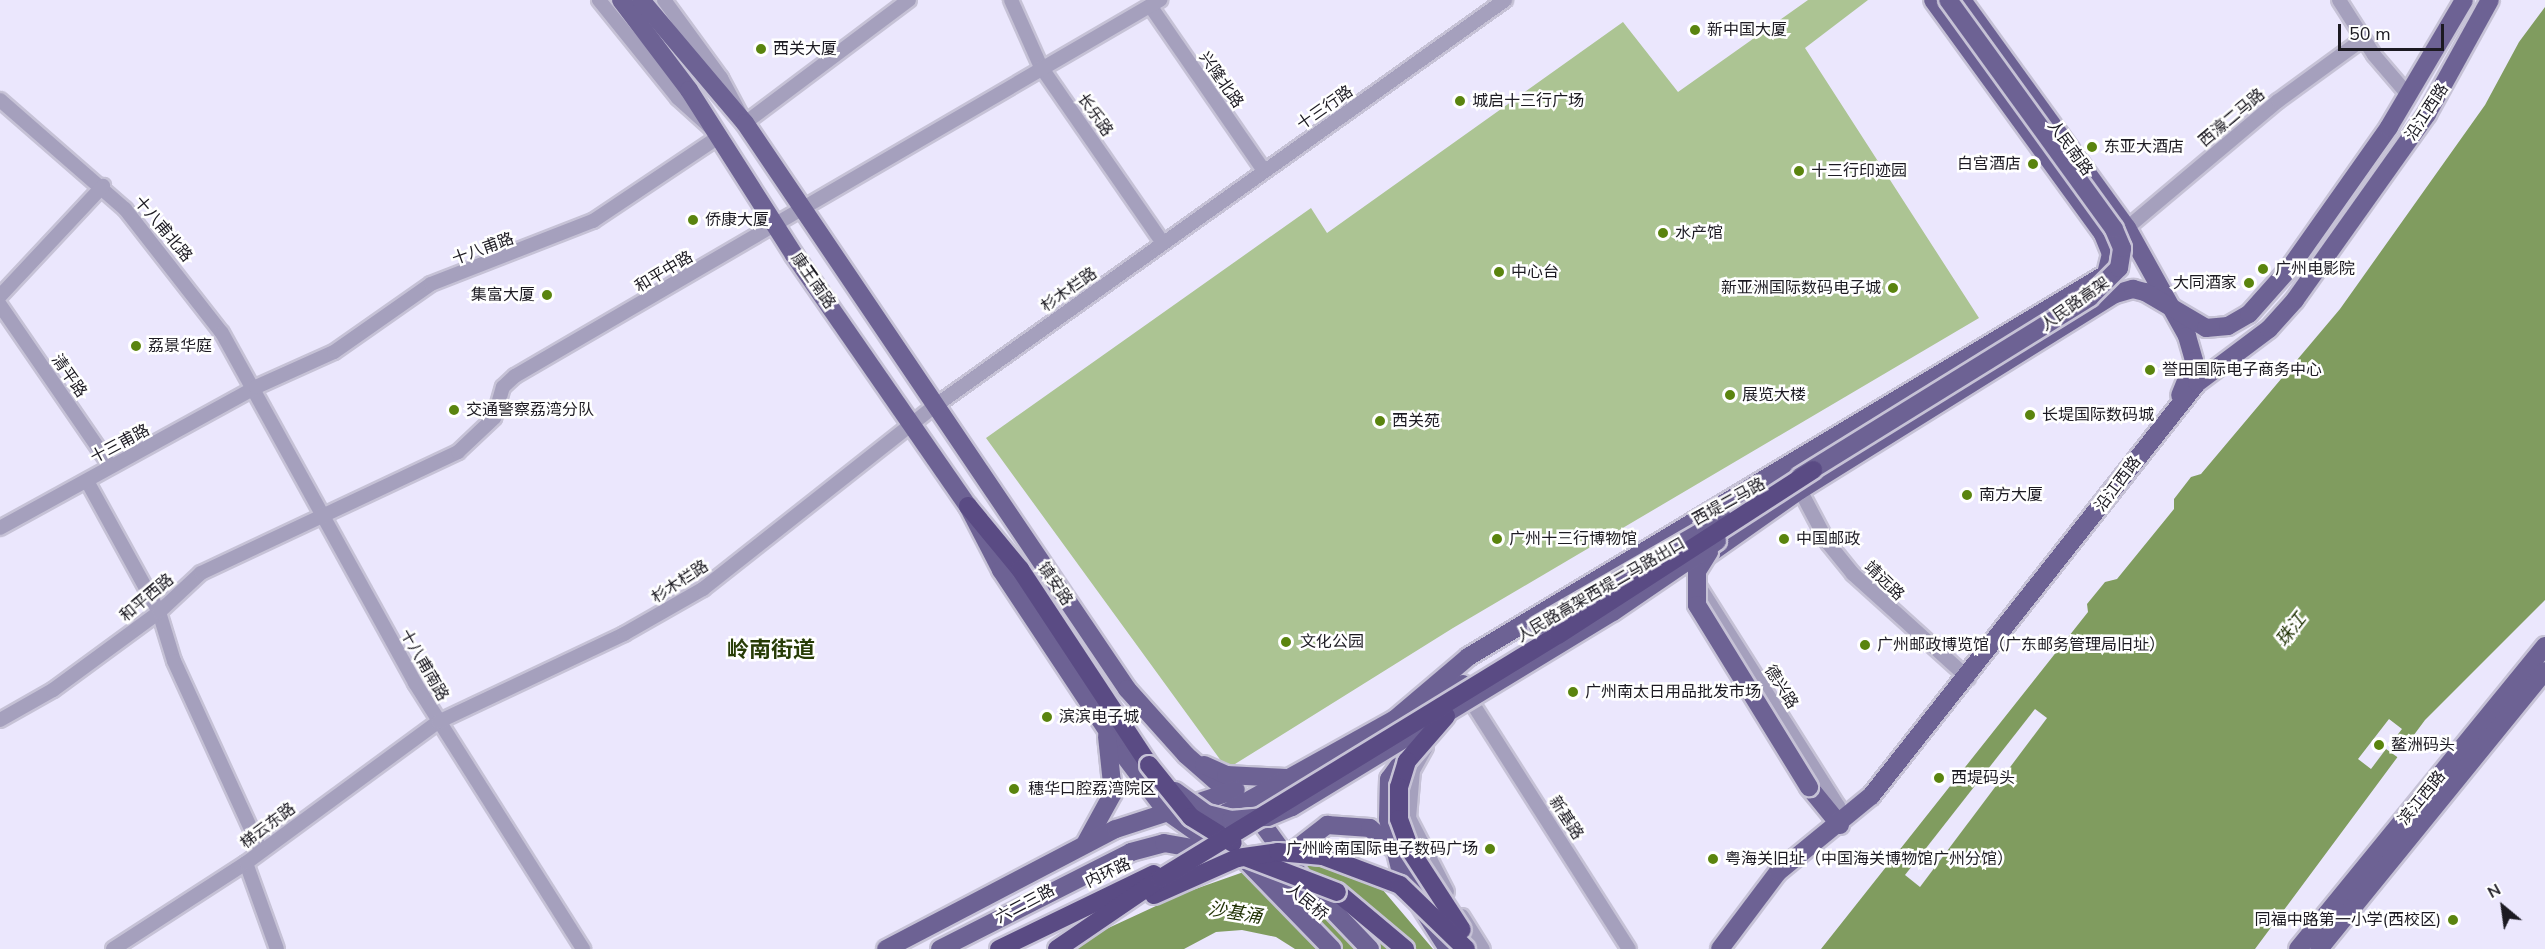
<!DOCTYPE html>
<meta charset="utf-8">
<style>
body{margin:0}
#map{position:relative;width:2545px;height:949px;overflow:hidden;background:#ebe7fd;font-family:"Nunito Sans","Noto Sans SC",sans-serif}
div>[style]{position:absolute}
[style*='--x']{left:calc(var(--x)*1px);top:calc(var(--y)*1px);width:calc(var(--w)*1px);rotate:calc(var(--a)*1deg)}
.green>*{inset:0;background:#acc493}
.water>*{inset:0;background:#809c5f}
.pier>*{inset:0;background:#ebe7fd}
.roads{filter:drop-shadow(2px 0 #c6c2d6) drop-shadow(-2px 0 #c6c2d6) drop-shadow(0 2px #c6c2d6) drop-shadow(0 -2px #c6c2d6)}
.minor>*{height:14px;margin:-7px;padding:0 7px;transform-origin:7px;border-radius:7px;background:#a5a0bd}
.major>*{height:18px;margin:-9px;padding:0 9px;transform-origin:9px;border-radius:9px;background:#6d6294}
.highway>*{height:18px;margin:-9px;padding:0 9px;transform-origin:9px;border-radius:9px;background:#5a4b84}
.bridges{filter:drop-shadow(2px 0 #c6c2d6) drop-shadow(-2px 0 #c6c2d6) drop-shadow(0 2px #c6c2d6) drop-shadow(0 -2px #c6c2d6)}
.major-bridge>*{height:18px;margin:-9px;padding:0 9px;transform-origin:9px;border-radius:9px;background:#6d6294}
.highway-bridge>*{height:18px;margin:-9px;padding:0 9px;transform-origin:9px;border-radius:9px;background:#5a4b84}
.dots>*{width:16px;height:16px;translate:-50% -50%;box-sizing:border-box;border:3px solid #fff;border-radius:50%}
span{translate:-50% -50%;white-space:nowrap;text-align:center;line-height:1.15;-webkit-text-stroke:5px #fff;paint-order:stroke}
.poi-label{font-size:16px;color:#1c1a22}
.left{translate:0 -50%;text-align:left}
.right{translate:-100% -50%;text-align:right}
.street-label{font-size:16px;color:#1c1a22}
.water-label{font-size:18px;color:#1e3002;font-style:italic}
.district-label{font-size:22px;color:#273c06;font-weight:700}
.north{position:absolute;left:2473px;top:877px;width:60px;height:60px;-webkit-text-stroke:4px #fff;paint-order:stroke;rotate:331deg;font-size:16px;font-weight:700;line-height:24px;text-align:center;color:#1c1a22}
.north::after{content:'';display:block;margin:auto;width:21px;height:27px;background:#1c1a22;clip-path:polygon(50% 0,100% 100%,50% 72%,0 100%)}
.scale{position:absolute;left:2338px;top:24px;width:106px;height:27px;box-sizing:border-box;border:3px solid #1c1a22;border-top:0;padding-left:8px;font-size:18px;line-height:21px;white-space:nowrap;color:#1c1a22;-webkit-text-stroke:4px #fff;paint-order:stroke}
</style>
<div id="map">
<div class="green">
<i style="clip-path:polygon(1808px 0,1868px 0,1805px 48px,1979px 318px,1453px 628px,1227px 769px,986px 438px,1311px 208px,1327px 233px,1623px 22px,1678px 92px)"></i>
</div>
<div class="water">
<i style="clip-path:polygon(2545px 7px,2545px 600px,2425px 720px,2255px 949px,1821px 949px,2088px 612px,2087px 604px,2105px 582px,2117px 579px,2174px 509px,2174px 499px,2191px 477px,2201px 474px,2340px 309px,2485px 105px,2519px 42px)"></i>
<i style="clip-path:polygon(1320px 845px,1354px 856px,1433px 949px,1295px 949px,1276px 937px,1242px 930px,1216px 932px,1184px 949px,1063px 949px,1184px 893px)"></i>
</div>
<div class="pier">
<i style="clip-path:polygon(2035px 709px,2047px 718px,1920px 887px,1905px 875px)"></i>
<i style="clip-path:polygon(2389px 719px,2402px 729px,2392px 742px,2405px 753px,2400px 759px,2386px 749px,2371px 769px,2358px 759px)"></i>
</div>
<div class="roads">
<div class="minor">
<i style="--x:664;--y:0;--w:97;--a:53.8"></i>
<i style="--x:721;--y:78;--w:51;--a:61.9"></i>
<i style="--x:745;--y:123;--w:205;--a:-36.9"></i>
<i style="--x:1011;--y:0;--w:73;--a:65.9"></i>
<i style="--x:1041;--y:67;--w:214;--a:55.3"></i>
<i style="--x:2339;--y:0;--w:65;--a:57.5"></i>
<i style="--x:2374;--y:55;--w:54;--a:49.5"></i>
<i style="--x:1151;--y:7;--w:199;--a:55.4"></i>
<i style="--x:0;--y:100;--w:166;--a:41.1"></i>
<i style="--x:125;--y:209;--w:157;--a:52"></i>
<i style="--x:222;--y:333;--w:400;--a:61.1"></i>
<i style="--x:415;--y:683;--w:315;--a:57.7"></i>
<i style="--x:2127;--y:228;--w:197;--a:-40.1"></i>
<i style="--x:2278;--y:101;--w:105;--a:-36.1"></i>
<i style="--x:0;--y:296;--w:151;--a:-46.9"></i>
<i style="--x:0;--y:305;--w:194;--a:55.5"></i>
<i style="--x:87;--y:481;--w:149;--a:61.2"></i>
<i style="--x:159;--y:612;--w:51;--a:73"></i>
<i style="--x:174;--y:661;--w:209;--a:65.4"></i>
<i style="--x:1800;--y:490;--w:60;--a:62.2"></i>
<i style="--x:1828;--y:543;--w:40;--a:51"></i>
<i style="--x:1853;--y:574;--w:155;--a:42.1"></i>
<i style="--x:0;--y:528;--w:292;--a:-28.8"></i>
<i style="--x:256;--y:387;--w:85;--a:-24.2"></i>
<i style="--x:334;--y:352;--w:118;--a:-35"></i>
<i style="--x:431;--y:284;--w:174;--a:-21.3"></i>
<i style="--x:593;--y:221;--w:153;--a:-33.8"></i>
<i style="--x:720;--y:136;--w:57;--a:-137.9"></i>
<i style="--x:678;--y:98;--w:126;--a:-128.9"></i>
<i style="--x:1697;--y:583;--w:264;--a:57.7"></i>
<i style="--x:1838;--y:806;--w:19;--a:84"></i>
<i style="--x:1474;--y:706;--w:288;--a:57.5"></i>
<i style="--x:0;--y:720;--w:61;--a:-29.5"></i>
<i style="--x:53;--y:690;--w:132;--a:-36.3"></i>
<i style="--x:159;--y:612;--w:57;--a:-42.9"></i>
<i style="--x:201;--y:573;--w:284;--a:-25.2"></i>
<i style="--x:458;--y:452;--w:50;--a:-43.4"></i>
<i style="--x:494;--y:418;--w:32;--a:-74"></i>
<i style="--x:503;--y:387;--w:16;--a:-43"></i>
<i style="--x:515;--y:376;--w:747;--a:-30.24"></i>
<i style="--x:1426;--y:747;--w:26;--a:119"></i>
<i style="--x:1413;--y:770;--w:48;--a:94.8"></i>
<i style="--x:1409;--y:818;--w:83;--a:62.8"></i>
<i style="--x:246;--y:863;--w:91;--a:70.2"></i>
<i style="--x:1462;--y:916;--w:39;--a:58"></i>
<i style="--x:113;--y:949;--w:158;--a:-32.9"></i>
<i style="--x:246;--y:863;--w:238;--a:-36.3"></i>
<i style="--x:438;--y:722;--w:206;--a:-25.3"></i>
<i style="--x:624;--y:634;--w:91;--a:-29.7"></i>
<i style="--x:703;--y:589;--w:295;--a:-38.3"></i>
<i style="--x:935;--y:406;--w:700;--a:-35.46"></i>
</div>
<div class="major">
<i style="--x:621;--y:0;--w:113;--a:52.9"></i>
<i style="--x:689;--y:90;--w:196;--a:57.5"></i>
<i style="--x:794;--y:255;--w:305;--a:55.3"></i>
<i style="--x:968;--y:506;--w:72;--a:62.7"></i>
<i style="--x:1001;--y:570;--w:221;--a:56.5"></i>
<i style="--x:1123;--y:754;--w:71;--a:53"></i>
<i style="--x:1166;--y:811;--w:73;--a:35"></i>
<i style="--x:641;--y:0;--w:161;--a:49.8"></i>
<i style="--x:745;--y:123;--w:683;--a:55.98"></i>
<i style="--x:1127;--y:689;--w:89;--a:48.2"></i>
<i style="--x:1186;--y:755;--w:97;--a:41.2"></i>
<i style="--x:1259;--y:819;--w:70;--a:54.3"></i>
<i style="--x:1300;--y:876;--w:101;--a:46.2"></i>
<i style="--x:1962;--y:0;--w:281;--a:54.1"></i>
<i style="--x:2127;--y:228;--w:124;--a:60.9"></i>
<i style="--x:2187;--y:336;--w:26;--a:74"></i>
<i style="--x:2194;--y:361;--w:37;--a:112"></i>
<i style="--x:1705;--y:557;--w:116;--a:-35.2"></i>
<i style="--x:1800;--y:490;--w:371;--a:-31.9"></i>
<i style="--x:2115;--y:294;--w:19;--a:-16"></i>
<i style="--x:2133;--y:289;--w:12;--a:14"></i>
<i style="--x:2145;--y:292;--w:71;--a:30.5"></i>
<i style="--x:2206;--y:328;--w:22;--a:-5"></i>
<i style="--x:2228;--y:326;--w:24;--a:-30"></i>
<i style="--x:2249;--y:314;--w:60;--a:-48.4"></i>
<i style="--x:2289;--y:269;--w:174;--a:-54.8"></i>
<i style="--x:2389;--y:127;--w:147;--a:-59.4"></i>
<i style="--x:1410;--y:712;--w:60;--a:-27.8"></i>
<i style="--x:1411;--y:749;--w:37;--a:126"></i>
<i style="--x:1389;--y:779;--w:40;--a:91.4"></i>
<i style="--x:1388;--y:819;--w:60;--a:76.4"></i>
<i style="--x:1402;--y:877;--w:85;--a:57.4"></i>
<i style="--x:1204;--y:765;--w:24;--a:24"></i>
<i style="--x:1226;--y:775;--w:60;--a:2.9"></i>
<i style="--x:1809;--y:787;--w:49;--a:50.8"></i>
<i style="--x:1085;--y:844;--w:58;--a:-61.2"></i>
<i style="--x:1113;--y:793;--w:57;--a:-96"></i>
<i style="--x:1287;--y:856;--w:51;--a:-37.8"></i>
<i style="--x:1327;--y:825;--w:43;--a:4"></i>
<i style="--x:1370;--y:828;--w:35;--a:41"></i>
<i style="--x:1396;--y:851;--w:89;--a:56"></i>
<i style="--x:1257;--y:871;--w:31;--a:22"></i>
<i style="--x:1286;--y:883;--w:34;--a:37"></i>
<i style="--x:886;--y:949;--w:259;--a:-27.6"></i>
<i style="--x:1116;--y:829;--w:126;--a:-18"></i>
<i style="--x:940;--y:949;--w:214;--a:-26.9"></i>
<i style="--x:1131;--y:852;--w:34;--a:-15"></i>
<i style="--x:1164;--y:843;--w:52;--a:10"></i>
<i style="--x:1332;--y:949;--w:149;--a:-134.2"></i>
<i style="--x:1228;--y:842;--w:16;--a:-112"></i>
<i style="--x:1222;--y:827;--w:15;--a:-74"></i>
<i style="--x:1226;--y:813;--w:193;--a:-29.1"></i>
<i style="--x:1395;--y:719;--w:96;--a:-40.3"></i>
<i style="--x:1468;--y:657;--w:744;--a:-30.98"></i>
<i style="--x:2106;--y:274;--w:21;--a:-76"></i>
<i style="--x:2111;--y:254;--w:22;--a:-112"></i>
<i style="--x:2103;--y:234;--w:289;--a:-126"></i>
<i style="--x:1720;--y:949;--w:96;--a:-53"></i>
<i style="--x:1778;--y:872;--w:120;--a:-39.3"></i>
<i style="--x:1871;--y:796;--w:526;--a:-51.71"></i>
<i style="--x:2197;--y:383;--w:90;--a:-36.9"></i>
<i style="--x:2269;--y:329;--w:39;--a:-48"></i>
<i style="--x:2295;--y:300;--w:228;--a:-54.6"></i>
<i style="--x:2427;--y:114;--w:130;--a:-61.1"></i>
<i style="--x:2298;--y:949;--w:391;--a:-50.8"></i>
<i style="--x:2319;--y:949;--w:358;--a:-50.9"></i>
</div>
<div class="highway">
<i style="--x:968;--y:506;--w:82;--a:50.5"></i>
<i style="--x:1020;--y:569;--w:235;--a:56.6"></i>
<i style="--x:1337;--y:892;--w:89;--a:40"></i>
</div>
</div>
<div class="bridges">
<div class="major-bridge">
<i style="--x:1800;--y:477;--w:341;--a:-31.8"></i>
<i style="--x:2090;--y:297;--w:41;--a:-45"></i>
<i style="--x:2119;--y:268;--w:20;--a:-81"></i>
<i style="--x:2122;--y:248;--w:21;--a:-113"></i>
<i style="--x:2114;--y:229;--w:283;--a:-125.9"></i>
<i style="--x:1709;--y:552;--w:22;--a:122"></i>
<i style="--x:1697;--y:571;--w:34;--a:90"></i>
<i style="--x:1697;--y:605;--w:214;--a:58.4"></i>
<i style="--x:1538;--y:626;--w:214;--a:-30"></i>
<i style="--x:1175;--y:791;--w:39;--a:36"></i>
<i style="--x:1207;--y:814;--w:25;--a:14"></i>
<i style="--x:1231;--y:820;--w:37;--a:-5"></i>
<i style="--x:1268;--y:817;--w:26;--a:-23"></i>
<i style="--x:1292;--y:807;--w:376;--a:-31.3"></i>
<i style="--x:1613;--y:612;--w:126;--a:-34.3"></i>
</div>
<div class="highway-bridge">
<i style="--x:1446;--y:716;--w:60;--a:130.9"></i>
<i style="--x:1407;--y:761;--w:27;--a:107"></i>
<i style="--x:1399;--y:787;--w:32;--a:90"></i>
<i style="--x:1399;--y:819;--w:33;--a:70"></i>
<i style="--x:1410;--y:850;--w:95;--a:57"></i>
<i style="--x:1149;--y:765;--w:67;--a:51.1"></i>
<i style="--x:1191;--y:817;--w:49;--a:31.8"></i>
<i style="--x:1248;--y:858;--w:95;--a:20.9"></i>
<i style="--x:1154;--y:895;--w:91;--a:-24"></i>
<i style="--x:1237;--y:858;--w:41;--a:-8.3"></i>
<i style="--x:1278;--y:852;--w:45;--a:5.1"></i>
<i style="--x:1323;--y:856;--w:82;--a:20.6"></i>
<i style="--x:1400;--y:885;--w:92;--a:44.1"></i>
<i style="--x:999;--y:949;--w:172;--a:-25.8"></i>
<i style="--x:1057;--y:949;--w:126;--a:-34.3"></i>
<i style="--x:1161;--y:878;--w:465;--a:-31.5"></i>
<i style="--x:1558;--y:635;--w:304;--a:-32.9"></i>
</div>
</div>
<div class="dots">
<i style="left:1695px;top:30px;background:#5a840e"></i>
<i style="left:761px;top:49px;background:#5a840e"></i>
<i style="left:1460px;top:101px;background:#5a840e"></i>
<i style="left:2092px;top:147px;background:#5a840e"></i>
<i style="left:2033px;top:164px;background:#5a840e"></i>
<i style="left:1799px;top:171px;background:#5a840e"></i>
<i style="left:693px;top:220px;background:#5a840e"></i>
<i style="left:1663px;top:233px;background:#5a840e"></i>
<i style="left:2263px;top:269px;background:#5a840e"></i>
<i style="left:1499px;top:272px;background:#5a840e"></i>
<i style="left:2249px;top:283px;background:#5a840e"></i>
<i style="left:1893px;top:288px;background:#5a840e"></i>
<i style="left:547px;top:295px;background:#5a840e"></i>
<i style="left:136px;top:346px;background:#5a840e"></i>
<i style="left:2150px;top:370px;background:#5a840e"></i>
<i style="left:1730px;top:395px;background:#5a840e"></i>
<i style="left:454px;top:410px;background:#5a840e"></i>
<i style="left:2030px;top:415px;background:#5a840e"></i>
<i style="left:1380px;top:421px;background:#5a840e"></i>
<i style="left:1967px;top:495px;background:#5a840e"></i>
<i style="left:1497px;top:539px;background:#5a840e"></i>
<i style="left:1784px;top:539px;background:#5a840e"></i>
<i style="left:1286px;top:642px;background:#5a840e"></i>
<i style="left:1865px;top:645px;background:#5a840e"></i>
<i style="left:1573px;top:692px;background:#5a840e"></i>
<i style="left:1047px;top:717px;background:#5a840e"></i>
<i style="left:2379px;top:745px;background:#5a840e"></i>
<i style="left:1939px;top:778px;background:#5a840e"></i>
<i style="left:1014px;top:789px;background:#5a840e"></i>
<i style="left:1490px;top:849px;background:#5a840e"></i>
<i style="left:1713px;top:859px;background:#5a840e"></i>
<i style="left:2453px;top:920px;background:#5a840e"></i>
</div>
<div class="poi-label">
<span class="left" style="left:1707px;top:30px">新中国大厦</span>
<span class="left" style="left:773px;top:49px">西关大厦</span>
<span class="left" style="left:1472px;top:101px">城启十三行广场</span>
<span class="left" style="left:2104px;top:147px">东亚大酒店</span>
<span class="right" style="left:2021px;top:164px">白宫酒店</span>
<span class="left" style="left:1811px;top:171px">十三行印迹园</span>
<span class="left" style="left:705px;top:220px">侨康大厦</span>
<span class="left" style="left:1675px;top:233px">水产馆</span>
<span class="left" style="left:2275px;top:269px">广州电影院</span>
<span class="left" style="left:1511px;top:272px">中心台</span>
<span class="right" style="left:2237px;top:283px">大同酒家</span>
<span class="right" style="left:1881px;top:288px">新亚洲国际数码电子城</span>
<span class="right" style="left:535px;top:295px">集富大厦</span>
<span class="left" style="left:148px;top:346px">荔景华庭</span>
<span class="left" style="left:2162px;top:370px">誉田国际电子商务中心</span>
<span class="left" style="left:1742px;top:395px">展览大楼</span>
<span class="left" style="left:466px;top:410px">交通警察荔湾分队</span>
<span class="left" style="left:2042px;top:415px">长堤国际数码城</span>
<span class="left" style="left:1392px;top:421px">西关苑</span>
<span class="left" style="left:1979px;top:495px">南方大厦</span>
<span class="left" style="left:1509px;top:539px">广州十三行博物馆</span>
<span class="left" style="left:1796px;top:539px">中国邮政</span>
<span class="left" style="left:1300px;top:642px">文化公园</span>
<span class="left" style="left:1877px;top:645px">广州邮政博览馆（广东邮务管理局旧址）</span>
<span class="left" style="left:1585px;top:692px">广州南太日用品批发市场</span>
<span class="left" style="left:1059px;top:717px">滨滨电子城</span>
<span class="left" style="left:2391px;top:745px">鳌洲码头</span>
<span class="left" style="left:1951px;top:778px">西堤码头</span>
<span class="left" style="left:1028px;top:789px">穗华口腔荔湾院区</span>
<span class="right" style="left:1478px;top:849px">广州岭南国际电子数码广场</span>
<span class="left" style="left:1725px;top:859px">粤海关旧址（中国海关博物馆广州分馆）</span>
<span class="right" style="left:2441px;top:920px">同福中路第一小学(西校区)</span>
</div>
<div class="street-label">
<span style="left:1221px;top:80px;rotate:55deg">兴隆北路</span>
<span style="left:1325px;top:108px;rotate:-35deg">十三行路</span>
<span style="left:2427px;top:112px;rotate:-57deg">沿江西路</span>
<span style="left:1095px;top:115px;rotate:55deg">长乐路</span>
<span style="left:2232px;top:118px;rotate:-40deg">西濠二马路</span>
<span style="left:2070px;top:148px;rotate:54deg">人民南路</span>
<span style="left:163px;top:229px;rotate:50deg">十八甫北路</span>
<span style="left:483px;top:249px;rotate:-20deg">十八甫路</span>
<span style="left:664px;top:272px;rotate:-31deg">和平中路</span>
<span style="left:813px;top:281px;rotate:55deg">康王南路</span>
<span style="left:1069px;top:290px;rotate:-35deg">杉木栏路</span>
<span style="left:2075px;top:304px;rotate:-35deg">人民路高架</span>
<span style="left:69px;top:376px;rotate:55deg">清平路</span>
<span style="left:120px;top:444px;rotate:-28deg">十三甫路</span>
<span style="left:2118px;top:484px;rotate:-53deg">沿江西路</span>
<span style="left:1729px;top:502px;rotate:-29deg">西堤二马路</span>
<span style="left:1884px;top:581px;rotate:44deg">靖远路</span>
<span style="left:680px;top:582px;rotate:-33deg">杉木栏路</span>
<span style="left:1055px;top:584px;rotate:56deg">镇安路</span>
<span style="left:1601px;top:590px;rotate:-30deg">人民路高架西堤二马路出口</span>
<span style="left:147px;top:598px;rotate:-40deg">和平西路</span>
<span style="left:424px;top:665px;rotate:60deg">十八甫南路</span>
<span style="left:1781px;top:687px;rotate:58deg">德兴路</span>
<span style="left:2422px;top:798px;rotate:-51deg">滨江西路</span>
<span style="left:1566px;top:818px;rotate:57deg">新基路</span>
<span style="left:268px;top:826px;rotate:-37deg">梯云东路</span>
<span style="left:1108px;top:873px;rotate:-25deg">内环路</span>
<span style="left:1307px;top:902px;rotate:40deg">人民桥</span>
<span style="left:1025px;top:904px;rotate:-28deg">六二三路</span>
</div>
<div class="water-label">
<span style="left:2291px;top:630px;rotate:-52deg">珠江</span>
<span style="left:1235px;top:913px;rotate:9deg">沙基涌</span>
</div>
<div class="district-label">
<span style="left:771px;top:651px">岭南街道</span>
</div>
<div class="north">N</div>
<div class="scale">50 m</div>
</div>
